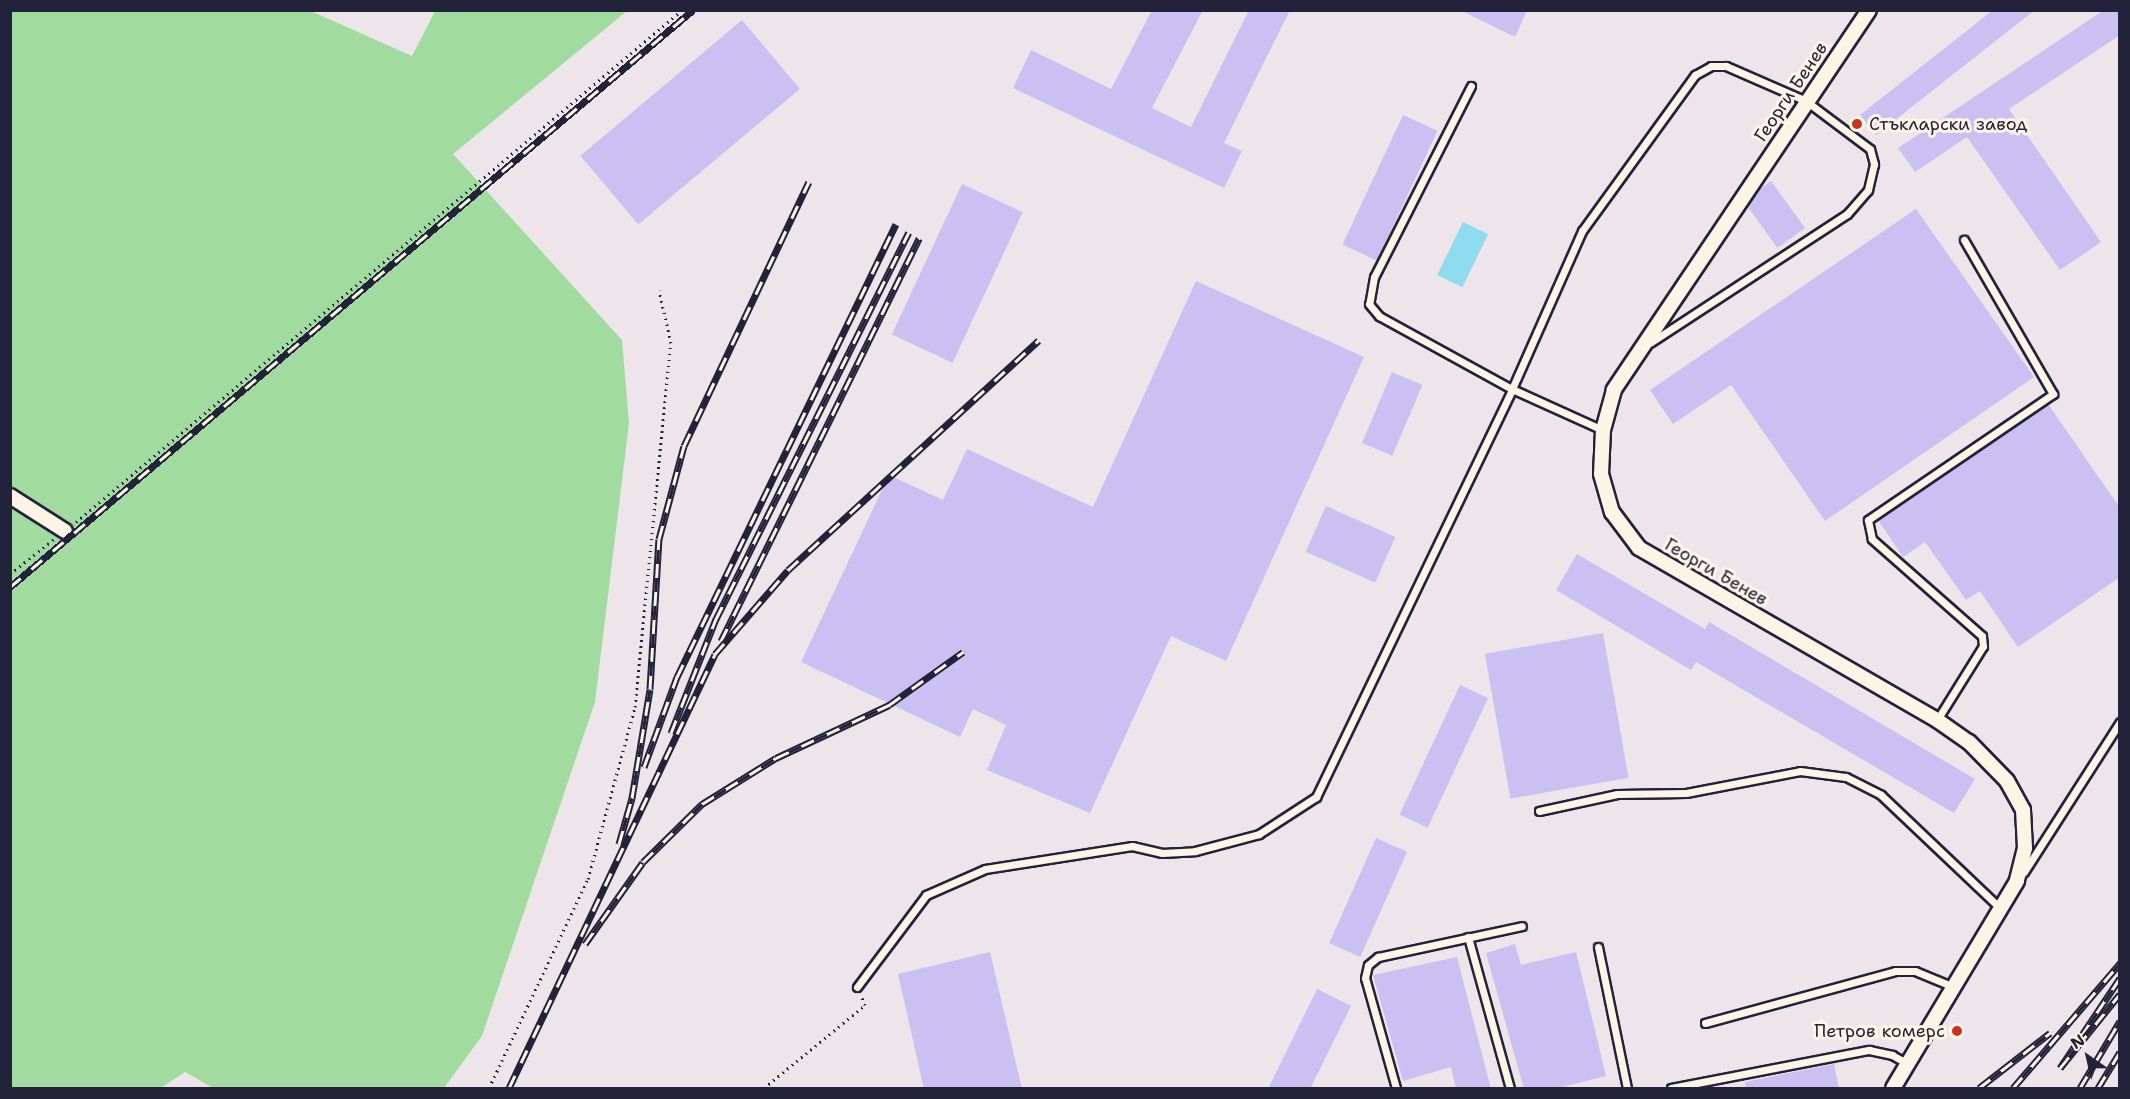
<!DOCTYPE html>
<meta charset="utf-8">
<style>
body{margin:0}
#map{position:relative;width:2130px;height:1099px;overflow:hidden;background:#fcf5e5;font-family:"Shantell Sans",sans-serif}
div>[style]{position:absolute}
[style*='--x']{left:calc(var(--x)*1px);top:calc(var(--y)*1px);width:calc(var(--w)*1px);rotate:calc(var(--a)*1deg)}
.built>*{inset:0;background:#ede5e9}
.green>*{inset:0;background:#a2dba0}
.water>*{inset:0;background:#8fdcef;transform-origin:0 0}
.building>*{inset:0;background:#cbc0f2;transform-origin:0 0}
.path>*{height:3px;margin-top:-1.5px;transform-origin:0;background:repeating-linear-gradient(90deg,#22223b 0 1.5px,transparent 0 6px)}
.roads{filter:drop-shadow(2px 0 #22223b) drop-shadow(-2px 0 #22223b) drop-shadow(0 2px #22223b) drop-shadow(0 -2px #22223b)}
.service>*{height:7px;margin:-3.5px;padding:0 3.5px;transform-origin:3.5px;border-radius:3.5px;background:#fcf5e5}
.minor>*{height:14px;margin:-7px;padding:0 7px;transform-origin:7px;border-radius:7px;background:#fcf5e5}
.rail>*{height:7px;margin-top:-3.5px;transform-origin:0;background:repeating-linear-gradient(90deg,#fcf5e5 0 14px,#22223b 0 28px);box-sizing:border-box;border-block:2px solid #22223b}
.dots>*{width:16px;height:16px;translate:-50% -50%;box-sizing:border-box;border:3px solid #fcf5e5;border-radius:50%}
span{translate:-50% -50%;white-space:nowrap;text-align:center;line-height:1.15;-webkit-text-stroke:6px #fcf5e5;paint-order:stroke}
.street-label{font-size:18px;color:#22223b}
.poi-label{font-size:18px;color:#22223b}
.left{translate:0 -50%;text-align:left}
.right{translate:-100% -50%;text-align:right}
.frame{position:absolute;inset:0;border:12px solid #22223b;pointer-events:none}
.north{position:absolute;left:2058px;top:1027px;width:60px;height:60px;-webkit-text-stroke:4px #fcf5e5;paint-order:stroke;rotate:326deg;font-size:16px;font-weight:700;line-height:24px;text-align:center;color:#22223b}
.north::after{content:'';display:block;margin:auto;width:21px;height:27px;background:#22223b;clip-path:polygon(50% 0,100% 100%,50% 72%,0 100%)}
</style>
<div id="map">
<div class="built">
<i style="clip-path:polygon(311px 11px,435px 11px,412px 56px)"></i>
<i style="clip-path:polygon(627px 11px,2119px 11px,2119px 1088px,444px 1088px,482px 1036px,595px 702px,622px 340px,452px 154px)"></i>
<i style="clip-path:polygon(185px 1072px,213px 1088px,161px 1088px)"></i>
</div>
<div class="green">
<i style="clip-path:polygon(10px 11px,311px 11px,412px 56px,435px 11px,627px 11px,453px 154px,622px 340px,629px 423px,595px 702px,482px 1036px,444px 1088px,213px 1088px,185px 1072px,161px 1088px,11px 1088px)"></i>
</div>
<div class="water">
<i style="left:1463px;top:222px;width:28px;height:59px;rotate:26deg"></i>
</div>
<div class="building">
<i style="clip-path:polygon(1152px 10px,1203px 10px,1152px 108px,1191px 127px,1249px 10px,1290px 10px,1224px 143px,1242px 151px,1224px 188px,1013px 88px,1031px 50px,1111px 89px)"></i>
<i style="clip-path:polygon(1460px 10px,1527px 10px,1515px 37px)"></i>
<i style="clip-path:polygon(1993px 10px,2035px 10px,1876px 135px,1860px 115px)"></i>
<i style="clip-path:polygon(2104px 10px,2120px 10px,2120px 35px,2009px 109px,2101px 242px,2060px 270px,1967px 137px,1915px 172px,1898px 148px)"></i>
<i style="left:742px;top:20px;width:90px;height:211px;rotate:50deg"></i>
<i style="left:1403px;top:115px;width:38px;height:143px;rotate:25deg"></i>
<i style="left:1771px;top:181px;width:58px;height:34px;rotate:54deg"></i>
<i style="left:962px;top:184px;width:67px;height:166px;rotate:25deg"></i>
<i style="clip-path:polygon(1916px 209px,2034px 377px,1825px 521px,1731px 385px,1673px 424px,1650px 390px)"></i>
<i style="clip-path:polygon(1196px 281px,1364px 357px,1226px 661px,1171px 636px,1090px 813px,987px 770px,1006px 725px,973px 709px,960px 737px,801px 662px,889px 475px,943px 500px,967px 449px,1093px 507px)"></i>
<i style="left:1392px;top:372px;width:33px;height:77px;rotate:23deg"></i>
<i style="clip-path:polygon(2048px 404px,2120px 508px,2120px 577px,2018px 647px,1980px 591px,1966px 600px,1925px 542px,1903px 557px,1878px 520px)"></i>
<i style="left:1326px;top:506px;width:76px;height:50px;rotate:24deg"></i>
<i style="clip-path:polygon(1577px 554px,1705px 629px,1709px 622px,1975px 779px,1954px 813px,1696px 662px,1691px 670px,1556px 590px)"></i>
<i style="left:1603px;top:633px;width:147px;height:120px;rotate:80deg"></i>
<i style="left:1460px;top:685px;width:31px;height:143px;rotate:25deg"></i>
<i style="left:1376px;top:838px;width:34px;height:115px;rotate:24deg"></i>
<i style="clip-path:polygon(1515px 944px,1521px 965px,1576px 952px,1606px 1076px,1554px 1089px,1524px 1089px,1486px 953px)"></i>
<i style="clip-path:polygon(990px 952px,1022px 1089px,924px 1089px,898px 974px)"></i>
<i style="clip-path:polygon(1457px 957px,1491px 1089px,1456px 1089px,1451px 1067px,1403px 1081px,1373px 975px)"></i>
<i style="clip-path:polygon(1317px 989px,1351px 1006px,1310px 1089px,1268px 1089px)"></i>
<i style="clip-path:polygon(1834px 1064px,1839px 1089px,1746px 1089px,1745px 1082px)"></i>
</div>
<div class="path">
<i style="--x:76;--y:522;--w:793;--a:-40.19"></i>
<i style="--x:10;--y:574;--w:56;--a:-38.5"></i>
<i style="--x:489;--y:1088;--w:231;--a:-64.7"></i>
<i style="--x:588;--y:879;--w:178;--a:-74.7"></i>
<i style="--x:635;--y:707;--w:366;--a:-84.4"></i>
<i style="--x:671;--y:343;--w:54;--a:-102.8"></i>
<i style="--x:764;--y:1088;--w:131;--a:-39.4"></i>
<i style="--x:865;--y:1005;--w:8;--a:-113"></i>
</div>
<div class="roads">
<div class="service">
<i style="--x:1471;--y:86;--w:214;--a:116.9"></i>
<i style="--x:1374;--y:277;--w:27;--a:100"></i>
<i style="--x:1369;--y:304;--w:16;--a:50"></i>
<i style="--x:1379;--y:316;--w:152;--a:28.8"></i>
<i style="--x:1512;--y:389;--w:100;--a:24.3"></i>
<i style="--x:1937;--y:720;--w:87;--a:-58.1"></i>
<i style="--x:1983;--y:646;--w:10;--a:-96"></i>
<i style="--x:1982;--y:636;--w:147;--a:-138.6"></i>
<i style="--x:1872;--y:539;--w:19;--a:-102"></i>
<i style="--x:1868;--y:520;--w:224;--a:-34.3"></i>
<i style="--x:2053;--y:394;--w:178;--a:-120"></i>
<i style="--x:1539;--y:811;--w:80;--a:-12.3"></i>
<i style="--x:1617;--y:794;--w:69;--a:-0.8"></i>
<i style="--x:1686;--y:793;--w:116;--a:-10.9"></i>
<i style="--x:1800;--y:771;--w:46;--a:7.4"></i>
<i style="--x:1846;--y:777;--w:39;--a:27"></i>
<i style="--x:1881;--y:795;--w:166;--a:43.5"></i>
<i style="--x:2024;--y:872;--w:178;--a:-57.4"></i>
<i style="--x:1468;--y:937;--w:157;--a:74.5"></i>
<i style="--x:1598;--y:947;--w:144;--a:78.4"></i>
<i style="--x:857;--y:987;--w:115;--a:-53.1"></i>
<i style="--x:926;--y:895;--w:64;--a:-23.8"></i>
<i style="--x:985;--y:869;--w:149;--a:-8.9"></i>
<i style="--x:1132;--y:846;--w:31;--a:13"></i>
<i style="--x:1162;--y:853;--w:33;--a:-3"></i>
<i style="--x:1195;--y:851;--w:66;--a:-14.9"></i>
<i style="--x:1259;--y:834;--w:68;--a:-33"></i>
<i style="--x:1316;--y:797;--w:453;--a:-64.3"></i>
<i style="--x:1512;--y:389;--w:173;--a:-66.1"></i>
<i style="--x:1582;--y:231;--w:193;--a:-54.1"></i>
<i style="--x:1695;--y:75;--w:18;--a:-29"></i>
<i style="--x:1711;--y:66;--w:15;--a:0"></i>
<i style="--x:1726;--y:66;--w:87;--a:23.6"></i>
<i style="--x:1806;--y:101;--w:80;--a:36.9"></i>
<i style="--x:1870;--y:149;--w:16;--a:75"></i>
<i style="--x:1874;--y:164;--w:27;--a:103"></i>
<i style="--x:1868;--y:190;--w:32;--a:131"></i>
<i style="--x:1847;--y:214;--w:235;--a:146.8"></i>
<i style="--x:1705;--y:1023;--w:197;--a:-15.3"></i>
<i style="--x:1895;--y:971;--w:20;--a:0"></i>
<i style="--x:1915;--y:971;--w:42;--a:22.3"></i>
<i style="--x:1396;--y:1088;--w:114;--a:-105.7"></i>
<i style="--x:1365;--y:978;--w:13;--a:-77"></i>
<i style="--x:1368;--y:965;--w:13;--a:-39"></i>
<i style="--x:1378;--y:957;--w:147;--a:-12.1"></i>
<i style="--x:1671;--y:1088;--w:202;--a:-10.9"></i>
<i style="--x:1869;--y:1050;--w:24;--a:12"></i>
<i style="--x:1892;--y:1055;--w:18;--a:29"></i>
</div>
<div class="minor">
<i style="--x:1869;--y:10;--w:458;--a:123.9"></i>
<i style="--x:1614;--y:390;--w:41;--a:105.4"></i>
<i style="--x:1603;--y:430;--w:44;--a:92.6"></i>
<i style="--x:1601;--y:474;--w:40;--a:74"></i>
<i style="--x:1612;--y:512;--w:45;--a:53.1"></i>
<i style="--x:1639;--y:548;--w:344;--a:30"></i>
<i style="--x:1937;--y:720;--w:39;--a:35"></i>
<i style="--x:1969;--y:742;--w:54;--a:45.7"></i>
<i style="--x:2007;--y:781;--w:33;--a:61"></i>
<i style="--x:2023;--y:810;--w:38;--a:87"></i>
<i style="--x:2025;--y:848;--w:34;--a:104"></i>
<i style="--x:2017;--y:881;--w:241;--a:120.9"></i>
<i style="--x:10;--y:496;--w:65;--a:32.5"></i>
</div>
</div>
<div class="rail">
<i style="--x:10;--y:587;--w:894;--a:-40.19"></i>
<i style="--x:721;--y:641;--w:449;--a:-63.8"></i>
<i style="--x:671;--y:733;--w:123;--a:-68.5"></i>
<i style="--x:716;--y:619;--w:432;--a:-63.5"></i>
<i style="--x:644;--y:767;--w:96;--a:-69.9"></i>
<i style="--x:677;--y:677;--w:503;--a:-64.2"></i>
<i style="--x:619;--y:844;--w:48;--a:-74.2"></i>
<i style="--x:632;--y:798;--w:110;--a:-80.6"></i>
<i style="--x:650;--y:689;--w:150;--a:-86.6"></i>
<i style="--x:659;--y:539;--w:96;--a:-75"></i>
<i style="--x:684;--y:446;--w:292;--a:-64.7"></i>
<i style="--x:585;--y:944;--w:100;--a:-54.7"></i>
<i style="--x:643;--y:862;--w:83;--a:-44.5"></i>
<i style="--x:702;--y:804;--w:87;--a:-31.9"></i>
<i style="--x:776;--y:758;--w:125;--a:-25.1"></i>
<i style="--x:889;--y:705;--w:91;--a:-35.6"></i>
<i style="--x:2120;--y:978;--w:108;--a:123.7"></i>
<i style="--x:2060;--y:1068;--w:95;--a:-51"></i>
<i style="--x:509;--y:1088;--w:480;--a:-64.6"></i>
<i style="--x:715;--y:654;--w:111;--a:-49"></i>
<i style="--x:788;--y:570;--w:340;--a:-42.5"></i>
<i style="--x:1979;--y:1088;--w:90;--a:-37.8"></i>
<i style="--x:2013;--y:1088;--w:165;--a:-49.4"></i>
<i style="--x:2080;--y:1088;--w:78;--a:-59.2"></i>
<i style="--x:2098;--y:1088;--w:42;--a:-58.6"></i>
</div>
<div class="dots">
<i style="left:1857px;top:124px;background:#c8321e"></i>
<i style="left:1957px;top:1031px;background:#c8321e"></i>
</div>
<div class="street-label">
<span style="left:1791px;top:92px;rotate:-56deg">Георги Бенев</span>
<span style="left:1716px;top:572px;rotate:30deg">Георги Бенев</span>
</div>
<div class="poi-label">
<span class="left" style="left:1869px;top:124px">Стъкларски завод</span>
<span class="right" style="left:1945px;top:1031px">Петров комерс</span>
</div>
<div class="frame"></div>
<div class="north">N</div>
</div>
